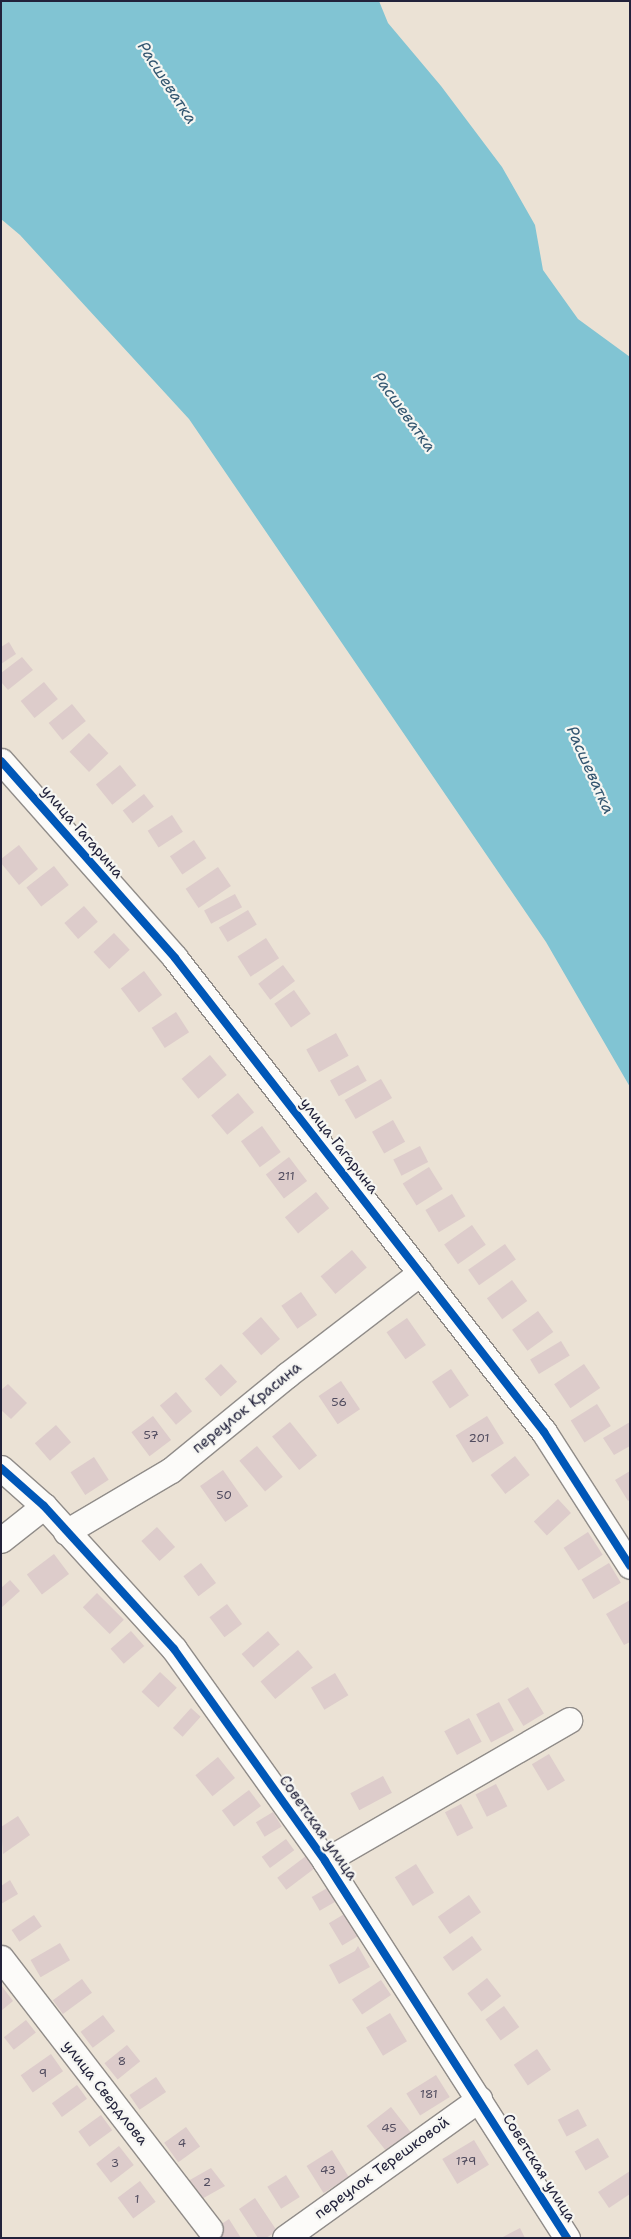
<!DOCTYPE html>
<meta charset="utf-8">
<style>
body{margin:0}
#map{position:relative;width:631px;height:2239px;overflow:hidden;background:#ebe2d5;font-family:"Shantell Sans",sans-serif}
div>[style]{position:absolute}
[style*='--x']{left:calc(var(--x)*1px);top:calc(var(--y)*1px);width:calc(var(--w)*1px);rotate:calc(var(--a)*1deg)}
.water>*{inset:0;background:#81c4d3}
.building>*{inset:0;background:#ddcccb;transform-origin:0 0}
.roads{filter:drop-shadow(1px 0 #908c89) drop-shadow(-1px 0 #908c89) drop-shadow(0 1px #908c89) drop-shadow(0 -1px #908c89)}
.minor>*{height:25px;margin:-12.5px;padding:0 12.5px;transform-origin:12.5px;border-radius:12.5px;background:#fcfbf9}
.cycleway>*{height:8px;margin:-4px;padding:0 4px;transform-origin:4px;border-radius:4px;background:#0057b8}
span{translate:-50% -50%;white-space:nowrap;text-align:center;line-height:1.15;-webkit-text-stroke:4.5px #f6f6f2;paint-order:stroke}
.number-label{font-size:12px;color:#514c5f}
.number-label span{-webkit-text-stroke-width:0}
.street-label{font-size:15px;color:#22223b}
.water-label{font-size:16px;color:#335670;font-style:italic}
.frame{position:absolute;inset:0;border:2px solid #22223b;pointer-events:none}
</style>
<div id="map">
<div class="water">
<i style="clip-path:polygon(1px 1px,379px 1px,388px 23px,441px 86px,502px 167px,535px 225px,543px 270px,578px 319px,630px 357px,630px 1087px,546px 942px,189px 419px,20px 235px,1px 219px)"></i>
</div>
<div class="building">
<i style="clip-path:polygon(9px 642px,16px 654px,1px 664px,1px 647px)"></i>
<i style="clip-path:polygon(22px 657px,33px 670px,8px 690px,1px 682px,1px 673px)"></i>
<i style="left:44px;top:682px;width:22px;height:30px;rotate:51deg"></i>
<i style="left:72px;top:704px;width:22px;height:30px;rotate:51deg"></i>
<i style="left:89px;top:733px;width:28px;height:27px;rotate:46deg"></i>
<i style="left:120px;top:765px;width:26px;height:31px;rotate:51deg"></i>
<i style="left:144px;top:794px;width:16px;height:27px;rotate:52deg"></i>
<i style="left:172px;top:815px;width:20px;height:29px;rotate:57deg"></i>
<i style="left:194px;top:840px;width:22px;height:29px;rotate:56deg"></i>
<i style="clip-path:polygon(19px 845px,38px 869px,19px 885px,1px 863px,1px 859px)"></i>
<i style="left:54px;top:866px;width:24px;height:35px;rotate:52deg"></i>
<i style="left:218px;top:867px;width:23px;height:39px;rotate:56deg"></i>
<i style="left:235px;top:894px;width:15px;height:35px;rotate:62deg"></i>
<i style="left:84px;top:906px;width:21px;height:26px;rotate:49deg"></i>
<i style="left:248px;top:910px;width:17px;height:34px;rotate:59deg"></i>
<i style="left:114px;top:933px;width:23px;height:28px;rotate:47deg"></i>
<i style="left:266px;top:938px;width:24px;height:34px;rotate:57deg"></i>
<i style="left:283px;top:965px;width:20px;height:31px;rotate:53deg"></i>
<i style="left:144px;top:971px;width:30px;height:29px;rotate:53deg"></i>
<i style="left:294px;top:990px;width:29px;height:24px;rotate:55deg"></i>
<i style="left:176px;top:1012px;width:24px;height:29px;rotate:57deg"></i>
<i style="left:336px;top:1033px;width:26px;height:34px;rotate:61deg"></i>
<i style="left:210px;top:1055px;width:26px;height:37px;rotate:50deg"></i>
<i style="left:358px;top:1065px;width:18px;height:32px;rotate:61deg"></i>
<i style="left:381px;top:1079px;width:22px;height:42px;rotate:60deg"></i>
<i style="left:238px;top:1093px;width:25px;height:35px;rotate:50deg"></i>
<i style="left:393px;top:1120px;width:25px;height:24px;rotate:61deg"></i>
<i style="left:262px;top:1126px;width:32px;height:26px;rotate:54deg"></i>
<i style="left:420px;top:1146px;width:18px;height:30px;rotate:63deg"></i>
<i style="left:289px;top:1157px;width:30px;height:29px;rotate:53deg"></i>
<i style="left:429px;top:1167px;width:26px;height:31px;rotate:58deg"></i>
<i style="left:316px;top:1192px;width:21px;height:40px;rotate:51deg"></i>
<i style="left:452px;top:1194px;width:26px;height:31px;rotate:59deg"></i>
<i style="left:472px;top:1225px;width:24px;height:34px;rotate:55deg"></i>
<i style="left:505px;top:1244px;width:19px;height:45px;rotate:55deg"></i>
<i style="left:352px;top:1250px;width:23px;height:41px;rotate:50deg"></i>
<i style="left:512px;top:1280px;width:26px;height:31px;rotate:54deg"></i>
<i style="left:301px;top:1292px;width:28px;height:24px;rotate:55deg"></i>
<i style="left:538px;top:1311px;width:26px;height:32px;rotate:54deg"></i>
<i style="left:261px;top:1317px;width:29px;height:25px;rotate:49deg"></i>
<i style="left:407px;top:1318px;width:33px;height:25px;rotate:55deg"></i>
<i style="left:561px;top:1341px;width:17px;height:36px;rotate:59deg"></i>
<i style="left:221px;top:1364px;width:24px;height:22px;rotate:48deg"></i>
<i style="left:584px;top:1364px;width:29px;height:36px;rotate:56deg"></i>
<i style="left:451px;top:1369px;width:32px;height:23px;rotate:56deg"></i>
<i style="left:341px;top:1381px;width:34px;height:27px;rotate:56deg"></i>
<i style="clip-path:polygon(8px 1384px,27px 1403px,11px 1419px,1px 1410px,1px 1390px)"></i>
<i style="left:176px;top:1392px;width:25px;height:21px;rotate:50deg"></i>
<i style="left:597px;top:1404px;width:26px;height:31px;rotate:58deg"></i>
<i style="left:153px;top:1416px;width:30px;height:27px;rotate:53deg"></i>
<i style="left:487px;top:1416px;width:32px;height:37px;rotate:58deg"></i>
<i style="left:290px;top:1422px;width:43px;height:23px;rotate:51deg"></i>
<i style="clip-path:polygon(630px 1422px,630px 1446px,614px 1455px,603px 1438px)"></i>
<i style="left:56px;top:1425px;width:23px;height:28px;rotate:49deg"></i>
<i style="left:257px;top:1446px;width:40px;height:23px;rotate:50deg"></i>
<i style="left:515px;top:1456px;width:24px;height:31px;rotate:52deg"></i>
<i style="left:94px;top:1457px;width:27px;height:28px;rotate:57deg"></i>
<i style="left:223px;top:1470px;width:44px;height:28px;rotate:55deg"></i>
<i style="clip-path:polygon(630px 1471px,630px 1500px,628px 1501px,615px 1480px)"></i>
<i style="left:558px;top:1499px;width:19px;height:33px;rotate:47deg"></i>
<i style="left:157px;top:1527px;width:27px;height:21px;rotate:48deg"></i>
<i style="left:588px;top:1532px;width:27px;height:29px;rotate:57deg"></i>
<i style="left:54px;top:1554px;width:25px;height:34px;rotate:53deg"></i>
<i style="left:201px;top:1563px;width:25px;height:22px;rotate:53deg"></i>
<i style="left:609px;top:1563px;width:23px;height:32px;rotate:59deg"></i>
<i style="clip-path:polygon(10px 1580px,20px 1591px,1px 1608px,1px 1588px)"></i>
<i style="left:97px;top:1593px;width:38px;height:20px;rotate:45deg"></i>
<i style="clip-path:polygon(630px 1600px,630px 1642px,624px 1645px,606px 1614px)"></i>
<i style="left:227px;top:1604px;width:25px;height:22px;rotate:53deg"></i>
<i style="left:131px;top:1631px;width:20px;height:27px;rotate:49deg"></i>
<i style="left:268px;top:1631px;width:18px;height:35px;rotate:49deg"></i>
<i style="left:298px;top:1650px;width:23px;height:49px;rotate:50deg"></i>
<i style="left:160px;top:1672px;width:23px;height:27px;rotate:43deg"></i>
<i style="left:335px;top:1673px;width:26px;height:28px;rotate:59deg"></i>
<i style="left:528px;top:1687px;width:31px;height:24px;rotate:59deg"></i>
<i style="left:499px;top:1702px;width:32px;height:26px;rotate:62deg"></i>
<i style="left:191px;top:1708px;width:13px;height:27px;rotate:42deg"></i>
<i style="left:469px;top:1718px;width:27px;height:28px;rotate:62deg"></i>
<i style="left:549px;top:1754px;width:31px;height:20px;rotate:59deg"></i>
<i style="left:218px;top:1757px;width:27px;height:29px;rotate:51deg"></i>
<i style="left:383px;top:1776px;width:19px;height:37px;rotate:62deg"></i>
<i style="left:496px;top:1784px;width:25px;height:23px;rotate:63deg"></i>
<i style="left:249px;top:1790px;width:20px;height:34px;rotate:53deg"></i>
<i style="left:461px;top:1804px;width:27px;height:18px;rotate:63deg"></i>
<i style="left:273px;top:1812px;width:17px;height:20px;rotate:59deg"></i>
<i style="clip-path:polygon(18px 1816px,30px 1835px,3px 1854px,1px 1827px)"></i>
<i style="left:286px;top:1839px;width:14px;height:30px;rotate:54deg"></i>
<i style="left:306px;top:1856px;width:15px;height:36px;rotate:53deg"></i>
<i style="left:416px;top:1864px;width:34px;height:25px;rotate:58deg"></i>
<i style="clip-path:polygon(10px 1880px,18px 1894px,1px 1904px,1px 1886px)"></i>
<i style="left:329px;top:1887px;width:16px;height:20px;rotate:60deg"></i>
<i style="left:469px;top:1895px;width:21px;height:38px;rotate:55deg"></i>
<i style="left:346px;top:1913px;width:26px;height:20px;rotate:59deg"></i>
<i style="left:34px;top:1915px;width:14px;height:27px;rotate:56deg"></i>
<i style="left:472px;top:1936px;width:17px;height:36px;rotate:54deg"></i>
<i style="left:60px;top:1943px;width:20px;height:34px;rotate:60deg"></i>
<i style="clip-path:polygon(358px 1946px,370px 1967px,339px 1984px,329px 1965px,355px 1951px)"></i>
<i style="left:487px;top:1978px;width:23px;height:25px;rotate:52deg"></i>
<i style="left:82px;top:1979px;width:17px;height:36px;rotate:54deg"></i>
<i style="left:381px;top:1980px;width:18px;height:35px;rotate:56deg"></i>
<i style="clip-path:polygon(1px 1985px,13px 2001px,1px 2011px)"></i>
<i style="left:504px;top:2006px;width:26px;height:23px;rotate:54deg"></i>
<i style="left:390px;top:2013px;width:33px;height:28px;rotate:59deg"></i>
<i style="left:103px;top:2015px;width:20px;height:28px;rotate:53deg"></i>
<i style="left:26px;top:2020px;width:16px;height:28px;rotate:52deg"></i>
<i style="left:127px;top:2045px;width:21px;height:29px;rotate:51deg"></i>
<i style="left:537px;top:2049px;width:25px;height:28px;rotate:56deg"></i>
<i style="left:51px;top:2054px;width:21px;height:37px;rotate:55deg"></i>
<i style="left:436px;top:2075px;width:26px;height:35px;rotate:58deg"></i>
<i style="left:156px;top:2077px;width:18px;height:32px;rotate:56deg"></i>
<i style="left:77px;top:2085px;width:17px;height:31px;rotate:54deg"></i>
<i style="left:391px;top:2107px;width:33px;height:31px;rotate:52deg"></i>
<i style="left:578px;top:2109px;width:19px;height:23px;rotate:62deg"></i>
<i style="left:101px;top:2115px;width:19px;height:28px;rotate:54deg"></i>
<i style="left:186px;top:2127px;width:24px;height:27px;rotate:54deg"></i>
<i style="left:598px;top:2138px;width:22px;height:27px;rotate:60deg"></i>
<i style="left:474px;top:2140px;width:29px;height:37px;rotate:59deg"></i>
<i style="left:119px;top:2146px;width:24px;height:29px;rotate:52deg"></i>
<i style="left:332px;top:2150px;width:32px;height:30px;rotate:58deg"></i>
<i style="clip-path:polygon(211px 2168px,225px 2186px,200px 2200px,188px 2181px)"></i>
<i style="clip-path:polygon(630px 2171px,630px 2194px,609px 2208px,598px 2192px)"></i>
<i style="left:286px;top:2175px;width:26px;height:22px;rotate:58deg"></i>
<i style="left:140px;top:2181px;width:26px;height:28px;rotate:53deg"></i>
<i style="clip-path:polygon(255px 2198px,277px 2231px,266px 2238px,258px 2238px,239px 2209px)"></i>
<i style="clip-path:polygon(229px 2219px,241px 2238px,212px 2238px,208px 2233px)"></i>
<i style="clip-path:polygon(520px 2228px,525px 2238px,501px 2238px)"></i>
</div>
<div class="roads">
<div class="minor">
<i style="--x:1;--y:761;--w:263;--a:48.5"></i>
<i style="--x:175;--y:958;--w:601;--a:52.1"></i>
<i style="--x:544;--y:1432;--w:159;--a:57.3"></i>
<i style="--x:1;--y:1468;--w:57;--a:41.5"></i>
<i style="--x:44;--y:1506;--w:193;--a:47.7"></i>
<i style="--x:174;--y:1649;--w:260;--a:54.5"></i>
<i style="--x:325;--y:1861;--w:448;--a:57.3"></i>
<i style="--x:66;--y:1532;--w:122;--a:-30.6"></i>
<i style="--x:171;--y:1470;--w:150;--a:-39.3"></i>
<i style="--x:287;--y:1375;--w:168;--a:-37.5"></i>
<i style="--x:1;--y:1540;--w:55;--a:-38.3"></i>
<i style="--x:325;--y:1861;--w:282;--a:-30"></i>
<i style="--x:1;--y:1958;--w:342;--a:52.4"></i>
<i style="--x:285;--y:2238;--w:239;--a:-35.6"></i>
</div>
</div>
<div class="cycleway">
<i style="--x:1;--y:761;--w:263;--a:48.5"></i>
<i style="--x:175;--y:958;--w:601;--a:52.1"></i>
<i style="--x:544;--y:1432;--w:159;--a:57.3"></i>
<i style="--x:1;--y:1468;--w:57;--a:41.5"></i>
<i style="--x:44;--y:1506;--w:193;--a:47.7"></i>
<i style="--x:174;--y:1649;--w:260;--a:54.5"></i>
<i style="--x:325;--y:1861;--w:448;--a:57.3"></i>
</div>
<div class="number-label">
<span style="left:286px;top:1177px">211</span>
<span style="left:339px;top:1403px">56</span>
<span style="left:151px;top:1436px">57</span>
<span style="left:479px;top:1439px">201</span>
<span style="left:224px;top:1496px">50</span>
<span style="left:122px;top:2062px">8</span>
<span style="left:43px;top:2074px">9</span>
<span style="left:429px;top:2095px">181</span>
<span style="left:389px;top:2129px">45</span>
<span style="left:182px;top:2144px">4</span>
<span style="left:466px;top:2162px">179</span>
<span style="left:115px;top:2164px">3</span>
<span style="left:328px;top:2171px">43</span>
<span style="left:207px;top:2183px">2</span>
<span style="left:137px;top:2200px">1</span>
</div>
<div class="street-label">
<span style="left:82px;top:832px;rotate:49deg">улица Гагарина</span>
<span style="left:339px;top:1146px;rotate:52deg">улица Гагарина</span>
<span style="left:247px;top:1408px;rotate:-39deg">переулок Красина</span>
<span style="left:318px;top:1828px;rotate:55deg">Советская улица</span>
<span style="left:105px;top:2093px;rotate:52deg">улица Свердлова</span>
<span style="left:382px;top:2168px;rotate:-36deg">переулок Терешковой</span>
<span style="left:539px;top:2168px;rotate:58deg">Советская улица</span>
</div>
<div class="water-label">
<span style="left:167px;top:83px;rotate:57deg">Расшеватка</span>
<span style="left:404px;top:412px;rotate:54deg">Расшеватка</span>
<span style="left:590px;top:770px;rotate:66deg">Расшеватка</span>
</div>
<div class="frame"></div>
</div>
